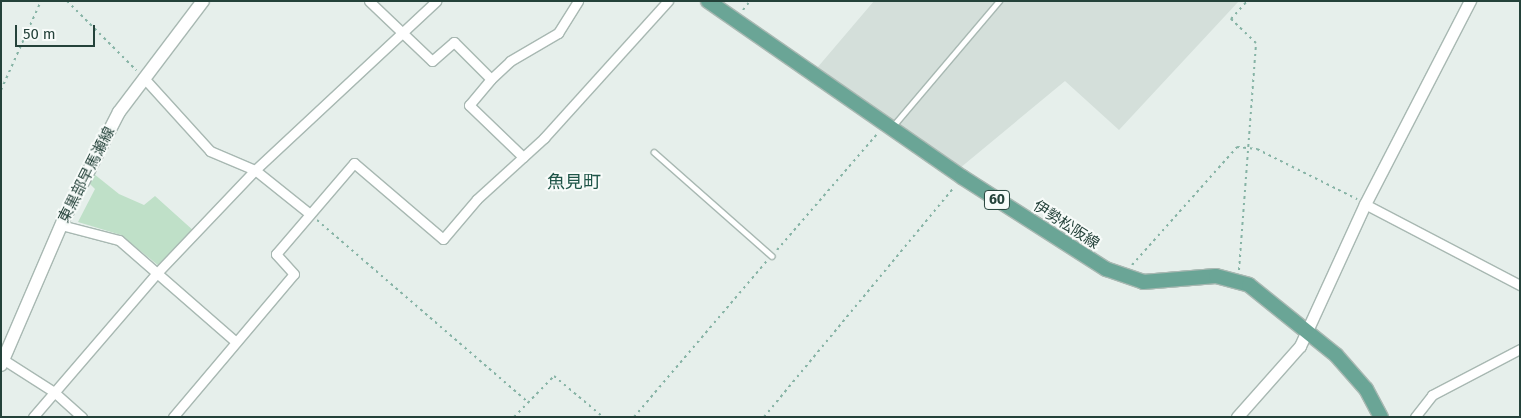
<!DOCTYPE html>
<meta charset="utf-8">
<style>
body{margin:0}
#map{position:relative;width:1521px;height:418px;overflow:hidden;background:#e6efeb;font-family:"Fira Sans","Noto Sans JP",sans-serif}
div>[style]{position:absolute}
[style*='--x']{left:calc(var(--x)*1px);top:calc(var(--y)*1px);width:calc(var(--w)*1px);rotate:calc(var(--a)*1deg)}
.built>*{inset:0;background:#d4dfda}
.green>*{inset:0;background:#bfe0c8}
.path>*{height:2px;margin-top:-1px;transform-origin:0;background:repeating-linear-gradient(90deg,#86b3a5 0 2.5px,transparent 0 6.5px)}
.roads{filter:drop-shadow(1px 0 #a8b8b2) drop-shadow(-1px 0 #a8b8b2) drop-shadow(0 1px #a8b8b2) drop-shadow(0 -1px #a8b8b2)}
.service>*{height:4.5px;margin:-2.25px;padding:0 2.25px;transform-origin:2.25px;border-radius:2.25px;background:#fff}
.minor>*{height:9px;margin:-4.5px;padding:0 4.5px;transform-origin:4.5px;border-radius:4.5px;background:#fff}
.tertiary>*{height:11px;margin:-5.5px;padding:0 5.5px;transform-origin:5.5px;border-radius:5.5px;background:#fff}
.secondary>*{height:12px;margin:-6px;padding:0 6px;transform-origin:6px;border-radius:6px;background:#fff}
.primary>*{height:14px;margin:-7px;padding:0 7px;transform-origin:7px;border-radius:7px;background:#6aa596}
span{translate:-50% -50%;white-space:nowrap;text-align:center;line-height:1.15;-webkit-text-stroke:4px #f7fbf9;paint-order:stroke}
.shield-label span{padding:1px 4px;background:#f7fbf9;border:1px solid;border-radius:4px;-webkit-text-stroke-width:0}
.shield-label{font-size:14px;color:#24423a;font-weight:700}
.street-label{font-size:15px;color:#24423a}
.quarter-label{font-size:18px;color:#1f5548}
.frame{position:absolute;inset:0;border:2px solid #24423a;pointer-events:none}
.scale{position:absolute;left:15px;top:25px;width:80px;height:22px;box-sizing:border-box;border:2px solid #24423a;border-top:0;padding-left:6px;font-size:15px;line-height:18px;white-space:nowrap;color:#24423a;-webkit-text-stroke:4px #f7fbf9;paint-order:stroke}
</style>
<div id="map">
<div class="built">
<i style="clip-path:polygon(874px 1px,1239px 1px,1119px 130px,1065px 81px,960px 168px,817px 68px)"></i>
</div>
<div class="green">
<i style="clip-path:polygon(94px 174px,119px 194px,144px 205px,155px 196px,195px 232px,159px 266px,121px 235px,78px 222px,95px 189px,89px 183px)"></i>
</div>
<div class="path">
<i style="--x:67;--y:1;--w:98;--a:45"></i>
<i style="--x:743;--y:10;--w:11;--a:-52"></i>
<i style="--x:1;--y:90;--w:98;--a:-65.8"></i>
<i style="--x:317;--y:220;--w:277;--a:40.8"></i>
<i style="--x:777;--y:250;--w:153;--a:-49.2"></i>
<i style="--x:1132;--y:265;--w:158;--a:-48.3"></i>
<i style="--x:1237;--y:147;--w:20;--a:6"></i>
<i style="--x:1257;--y:149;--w:112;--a:26.6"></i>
<i style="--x:1239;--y:270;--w:228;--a:-85.7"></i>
<i style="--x:1256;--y:43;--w:35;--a:-136"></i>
<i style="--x:1231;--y:19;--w:24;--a:-48"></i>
<i style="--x:514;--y:417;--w:57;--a:-45.7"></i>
<i style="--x:554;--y:376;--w:64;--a:39.9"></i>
<i style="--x:634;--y:417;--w:205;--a:-49.6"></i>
<i style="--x:764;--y:417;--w:298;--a:-50.4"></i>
</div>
<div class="roads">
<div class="service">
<i style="--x:893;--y:126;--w:164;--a:-49.7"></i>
<i style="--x:654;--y:152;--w:157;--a:41.4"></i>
</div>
<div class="minor">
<i style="--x:369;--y:1;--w:87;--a:43.6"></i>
<i style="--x:432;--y:61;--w:29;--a:-41"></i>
<i style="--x:454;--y:42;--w:52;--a:45"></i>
<i style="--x:491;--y:79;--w:26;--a:-43"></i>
<i style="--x:510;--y:61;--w:56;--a:-30.3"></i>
<i style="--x:558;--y:33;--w:38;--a:-58"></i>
<i style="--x:143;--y:77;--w:100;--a:47.8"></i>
<i style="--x:210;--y:151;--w:49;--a:22.9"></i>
<i style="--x:255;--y:170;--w:70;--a:38.7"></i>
<i style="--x:491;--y:79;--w:34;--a:130"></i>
<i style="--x:469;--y:105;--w:75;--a:43.9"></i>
<i style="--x:1365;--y:204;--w:175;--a:27.6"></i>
<i style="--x:61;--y:225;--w:60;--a:14.5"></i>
<i style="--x:119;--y:240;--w:155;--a:41.1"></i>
<i style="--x:4;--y:360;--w:59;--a:32.6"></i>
<i style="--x:54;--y:392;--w:38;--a:42"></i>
<i style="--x:33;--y:417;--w:190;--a:-49.3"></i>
<i style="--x:157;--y:273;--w:142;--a:-46.4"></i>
<i style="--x:255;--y:170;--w:248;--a:-43"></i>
<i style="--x:173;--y:417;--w:187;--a:-49.8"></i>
<i style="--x:294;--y:274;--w:27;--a:-132"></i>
<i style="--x:276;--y:254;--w:120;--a:-49.4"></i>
<i style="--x:354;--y:163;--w:117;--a:40.5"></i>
<i style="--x:443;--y:239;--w:52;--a:-49.6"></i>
<i style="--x:477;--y:199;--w:91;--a:-42.3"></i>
<i style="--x:544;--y:138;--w:185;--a:-47.9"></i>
<i style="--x:1415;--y:417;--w:28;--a:-52"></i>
<i style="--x:1432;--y:395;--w:99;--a:-27.6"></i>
</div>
<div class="tertiary">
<i style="--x:1237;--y:417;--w:95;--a:-48.4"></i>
<i style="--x:1300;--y:346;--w:156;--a:-65.4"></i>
<i style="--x:1365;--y:204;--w:229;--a:-62.7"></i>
</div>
<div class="secondary">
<i style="--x:1;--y:365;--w:159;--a:-66.7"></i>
<i style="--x:64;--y:219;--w:120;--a:-62.8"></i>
<i style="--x:119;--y:112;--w:139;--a:-52.9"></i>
</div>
<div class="primary">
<i style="--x:708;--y:1;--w:309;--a:34.7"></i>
<i style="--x:962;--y:177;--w:171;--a:32.6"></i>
<i style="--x:1106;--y:269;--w:39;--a:19"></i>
<i style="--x:1143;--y:282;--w:73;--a:-4.7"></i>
<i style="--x:1216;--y:276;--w:34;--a:15"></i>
<i style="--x:1249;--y:285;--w:112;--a:38.8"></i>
<i style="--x:1336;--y:355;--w:45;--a:48.6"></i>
<i style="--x:1366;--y:389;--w:32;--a:62"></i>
</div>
</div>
<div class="shield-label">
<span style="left:997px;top:200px">60</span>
</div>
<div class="street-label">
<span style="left:87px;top:175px;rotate:-63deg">東黒部早馬瀬線</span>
<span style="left:1066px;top:225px;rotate:33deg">伊勢松阪線</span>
</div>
<div class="quarter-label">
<span style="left:574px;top:182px">魚見町</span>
</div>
<div class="frame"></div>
<div class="scale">50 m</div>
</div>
